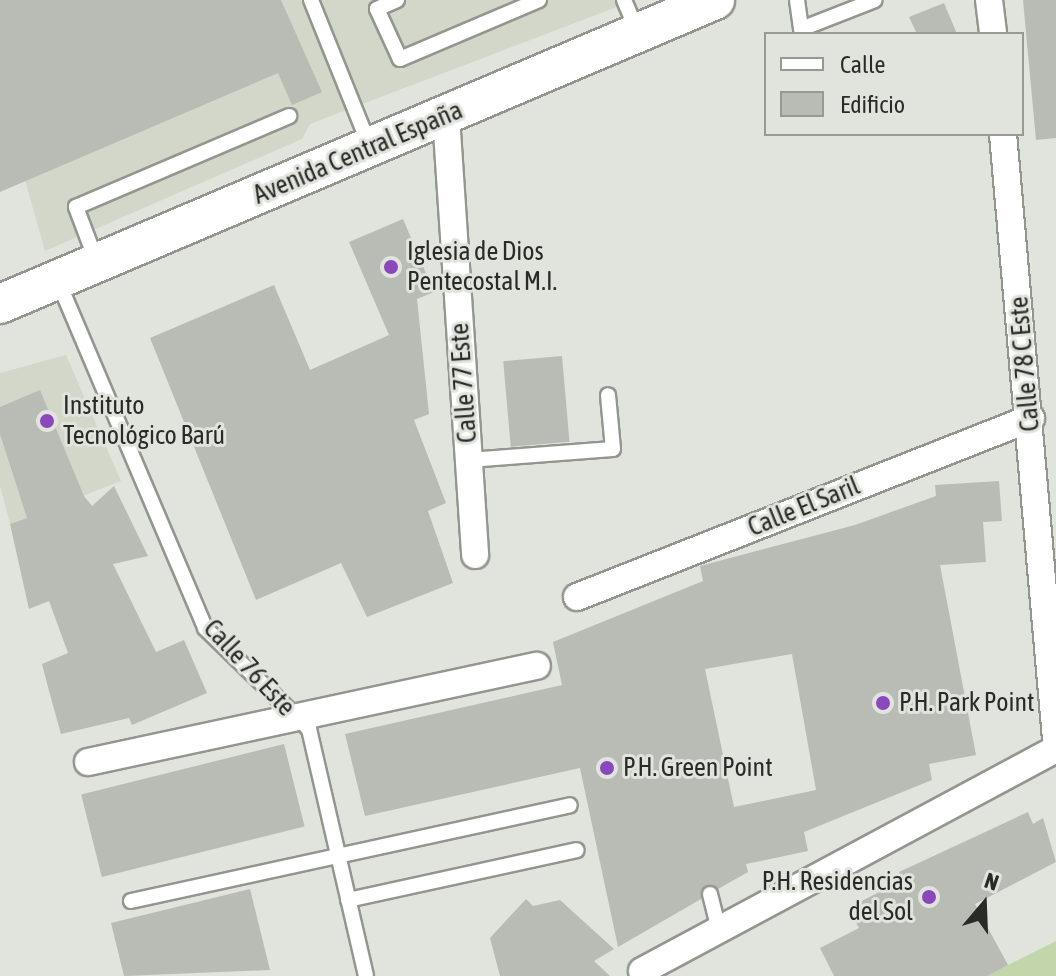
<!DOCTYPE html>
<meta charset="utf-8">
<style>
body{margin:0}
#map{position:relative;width:1056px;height:976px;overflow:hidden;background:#e0e4dc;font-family:"Asap Condensed",sans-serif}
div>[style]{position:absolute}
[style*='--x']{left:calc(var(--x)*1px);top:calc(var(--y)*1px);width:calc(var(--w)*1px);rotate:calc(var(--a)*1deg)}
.built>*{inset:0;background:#d2d7ca}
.green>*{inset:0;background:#c2d5ab}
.building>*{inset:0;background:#b8bcb5;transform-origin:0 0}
.roads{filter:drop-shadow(2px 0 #93968f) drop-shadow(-2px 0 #93968f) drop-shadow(0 2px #93968f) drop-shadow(0 -2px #93968f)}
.lane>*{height:14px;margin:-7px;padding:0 7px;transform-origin:7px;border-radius:7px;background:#fff}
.street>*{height:26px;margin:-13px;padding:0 13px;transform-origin:13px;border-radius:13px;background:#fff}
.secondary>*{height:38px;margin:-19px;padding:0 19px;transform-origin:19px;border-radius:19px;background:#fff}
.dots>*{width:22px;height:22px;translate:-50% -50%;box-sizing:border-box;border:4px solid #e0e4dc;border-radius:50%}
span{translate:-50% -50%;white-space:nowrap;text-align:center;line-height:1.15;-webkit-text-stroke:6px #e0e4dc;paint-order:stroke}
.street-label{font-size:26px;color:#292b28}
.poi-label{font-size:26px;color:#292b28}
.left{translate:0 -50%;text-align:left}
.right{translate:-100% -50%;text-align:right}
.legend{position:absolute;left:764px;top:32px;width:260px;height:104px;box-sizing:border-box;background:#e0e4dc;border:2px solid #979a94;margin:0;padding:10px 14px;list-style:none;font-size:24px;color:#292b28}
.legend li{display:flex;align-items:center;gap:16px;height:40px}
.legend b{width:40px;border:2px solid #979a94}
.north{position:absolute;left:944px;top:864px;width:80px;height:80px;-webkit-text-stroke:6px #e0e4dc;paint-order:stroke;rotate:19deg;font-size:22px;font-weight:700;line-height:32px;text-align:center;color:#292b28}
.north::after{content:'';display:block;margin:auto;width:28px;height:36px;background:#292b28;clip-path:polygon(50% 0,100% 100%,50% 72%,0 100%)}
</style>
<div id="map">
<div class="built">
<i style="clip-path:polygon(0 0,635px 0,310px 124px,302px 139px,45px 251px,0 92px)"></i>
<i style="clip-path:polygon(66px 355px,121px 481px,10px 524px,0 486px,0 373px)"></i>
</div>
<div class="green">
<i style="clip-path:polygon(1056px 941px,1056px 976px,987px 976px,1008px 965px)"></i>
</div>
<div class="building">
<i style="clip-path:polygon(0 0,281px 0,322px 92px,292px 105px,278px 73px,0 192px)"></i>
<i style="clip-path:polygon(1023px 0,1056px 0,1056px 138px,1036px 140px)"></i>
<i style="clip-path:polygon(944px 3px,957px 34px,917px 34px,909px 17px)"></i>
<i style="clip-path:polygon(403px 219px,434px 292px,417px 299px,429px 414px,414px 420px,446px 503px,428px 511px,453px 583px,367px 617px,341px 563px,256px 600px,150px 338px,274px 285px,310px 370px,389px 335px,349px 242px)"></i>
<i style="left:562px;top:356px;width:86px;height:59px;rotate:85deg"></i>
<i style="clip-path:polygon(40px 390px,84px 496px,92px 506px,114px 486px,148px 556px,113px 564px,156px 652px,184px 640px,207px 693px,132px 725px,129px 718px,61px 734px,49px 691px,42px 664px,68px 653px,49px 601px,29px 609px,10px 524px,27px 518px,0 434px,0 407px)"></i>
<i style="clip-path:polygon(evenodd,999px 481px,1002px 521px,983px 522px,986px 562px,940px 565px,976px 755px,929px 764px,932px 780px,804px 832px,808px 851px,746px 864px,748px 872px,718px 889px,704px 886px,701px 899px,618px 947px,580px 768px,365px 816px,345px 734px,562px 685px,553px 642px,703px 581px,700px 566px,855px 525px,936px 496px,935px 485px,999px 481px,792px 654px,816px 790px,734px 807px,705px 669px,792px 654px)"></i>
<i style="left:284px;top:744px;width:85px;height:209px;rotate:76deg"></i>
<i style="clip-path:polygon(1028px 812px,1033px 824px,1043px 818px,1056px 862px,975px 904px,1008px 965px,987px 976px,834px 976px,820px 948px,859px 928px,848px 908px,903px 880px,899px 872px)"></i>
<i style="clip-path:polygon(250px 889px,270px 970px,124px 976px,111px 923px)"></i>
<i style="clip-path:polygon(526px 899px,533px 906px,560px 900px,614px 949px,594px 961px,610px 976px,500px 976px,490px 938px)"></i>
</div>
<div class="roads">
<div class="lane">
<i style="--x:311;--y:0;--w:155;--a:68.1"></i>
<i style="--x:397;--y:0;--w:22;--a:156"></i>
<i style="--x:377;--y:9;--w:55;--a:65.3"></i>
<i style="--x:400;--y:59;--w:151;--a:-23"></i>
<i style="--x:624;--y:0;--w:36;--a:67"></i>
<i style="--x:797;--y:0;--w:29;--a:82"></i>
<i style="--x:801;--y:29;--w:79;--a:-21.4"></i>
<i style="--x:96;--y:260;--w:57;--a:-110.7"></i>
<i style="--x:76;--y:207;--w:232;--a:-23.1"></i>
<i style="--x:58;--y:281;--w:377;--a:67"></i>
<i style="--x:205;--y:628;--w:145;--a:44.2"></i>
<i style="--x:309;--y:729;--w:253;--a:77"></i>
<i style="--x:469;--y:460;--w:144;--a:-4.4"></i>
<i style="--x:613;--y:449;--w:54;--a:-95.3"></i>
<i style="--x:710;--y:894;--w:38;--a:76"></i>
<i style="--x:348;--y:900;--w:234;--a:-12.3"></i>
<i style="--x:131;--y:901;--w:449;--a:-12.3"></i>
</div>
<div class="street">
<i style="--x:989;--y:0;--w:34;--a:83"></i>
<i style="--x:446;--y:116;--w:440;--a:86.2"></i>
<i style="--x:1003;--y:134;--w:606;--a:84.99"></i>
<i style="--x:577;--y:597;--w:488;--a:-21.5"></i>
<i style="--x:88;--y:762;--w:459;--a:-12.1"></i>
<i style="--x:642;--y:971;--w:470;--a:-28.2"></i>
</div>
<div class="secondary">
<i style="--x:0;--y:304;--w:777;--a:-23.03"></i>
</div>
</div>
<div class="dots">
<i style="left:391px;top:267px;background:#8a48bc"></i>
<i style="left:47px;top:421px;background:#8a48bc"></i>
<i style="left:883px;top:703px;background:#8a48bc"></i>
<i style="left:607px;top:768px;background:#8a48bc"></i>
<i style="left:929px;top:897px;background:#8a48bc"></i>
</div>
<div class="street-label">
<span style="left:358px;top:153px;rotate:-23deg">Avenida Central España</span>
<span style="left:1025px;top:364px;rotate:-95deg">Calle 78 C Este</span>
<span style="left:464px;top:383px;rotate:-94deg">Calle 77 Este</span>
<span style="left:804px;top:507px;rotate:-22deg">Calle El Saril</span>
<span style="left:249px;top:668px;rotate:47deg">Calle 76 Este</span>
</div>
<div class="poi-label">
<span class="left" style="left:407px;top:267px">Iglesia de Dios<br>Pentecostal M.I.</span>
<span class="left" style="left:63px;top:421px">Instituto<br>Tecnológico Barú</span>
<span class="left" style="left:899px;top:703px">P.H. Park Point</span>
<span class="left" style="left:623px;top:768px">P.H. Green Point</span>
<span class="right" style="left:913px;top:897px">P.H. Residencias<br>del Sol</span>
</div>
<ul class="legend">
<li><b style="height:10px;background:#fff"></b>Calle</li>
<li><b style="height:22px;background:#b8bcb5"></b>Edificio</li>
</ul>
<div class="north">N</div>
</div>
